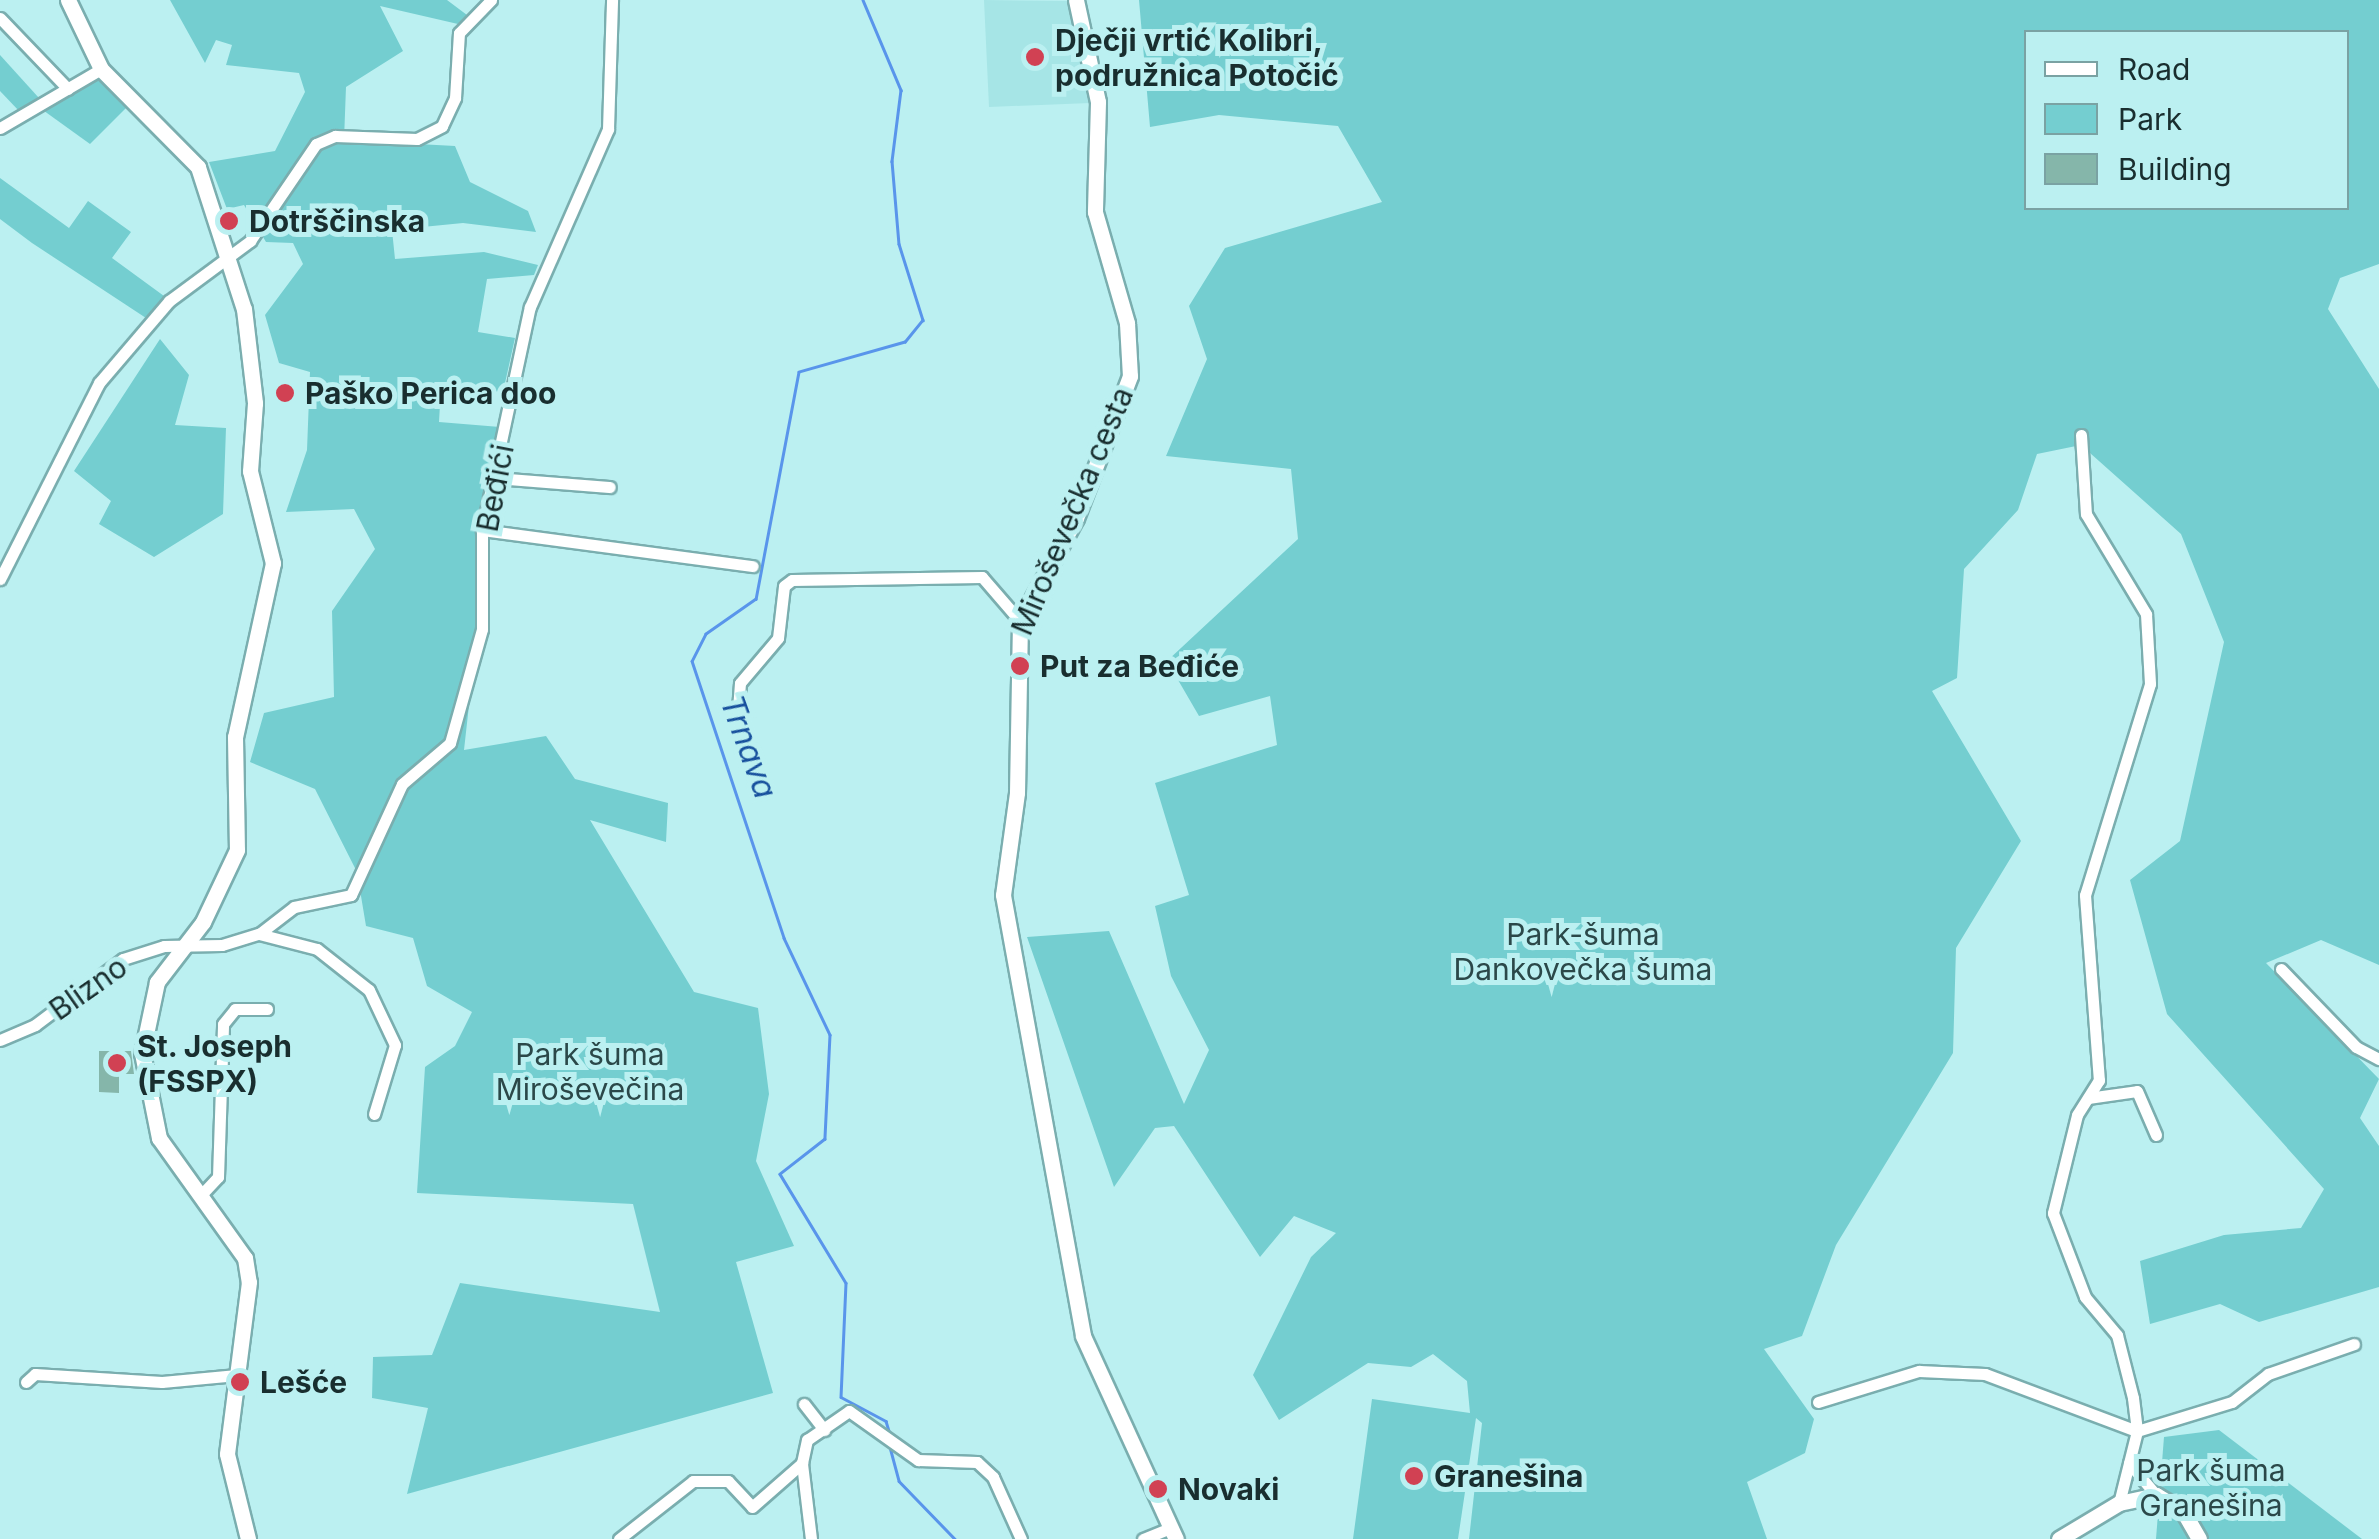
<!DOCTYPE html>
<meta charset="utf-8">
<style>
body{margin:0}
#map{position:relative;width:2379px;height:1539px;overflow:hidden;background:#bbf0f1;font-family:Inter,sans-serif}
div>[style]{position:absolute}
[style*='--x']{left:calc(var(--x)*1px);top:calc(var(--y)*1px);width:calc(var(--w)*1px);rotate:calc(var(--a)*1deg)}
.built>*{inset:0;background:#a6e5e6}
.green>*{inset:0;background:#74ced0}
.stream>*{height:2.5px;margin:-1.25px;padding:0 1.25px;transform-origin:1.25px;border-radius:1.25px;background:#5995eb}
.building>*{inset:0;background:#85b6aa}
.roads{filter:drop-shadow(2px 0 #7aaeaf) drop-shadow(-2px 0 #7aaeaf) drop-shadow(0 2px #7aaeaf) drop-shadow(0 -2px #7aaeaf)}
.street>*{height:11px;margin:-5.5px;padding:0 5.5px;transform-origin:5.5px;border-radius:5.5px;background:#fff}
.secondary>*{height:15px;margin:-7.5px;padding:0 7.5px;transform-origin:7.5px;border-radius:7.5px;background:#fff}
.dots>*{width:28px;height:28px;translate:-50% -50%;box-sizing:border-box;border:5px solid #bbf0f1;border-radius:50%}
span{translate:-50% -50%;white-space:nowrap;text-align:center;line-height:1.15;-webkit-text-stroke:10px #bbf0f1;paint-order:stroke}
.poi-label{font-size:30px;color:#192e2f;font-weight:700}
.left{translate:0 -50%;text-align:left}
.street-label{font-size:30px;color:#192e2f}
.park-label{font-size:30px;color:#2b4849}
.water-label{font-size:32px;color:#17509d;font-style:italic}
.legend{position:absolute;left:2024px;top:30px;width:325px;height:180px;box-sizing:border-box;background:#bbf0f1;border:2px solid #7aa2a3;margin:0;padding:12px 18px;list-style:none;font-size:30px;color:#192e2f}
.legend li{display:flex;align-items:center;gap:20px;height:50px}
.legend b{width:50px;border:2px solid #7aa2a3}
</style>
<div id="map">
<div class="built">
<i style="clip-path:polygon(984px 0,1069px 1px,1090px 103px,989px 107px)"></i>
</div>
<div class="green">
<i style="clip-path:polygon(170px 0,447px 0,467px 15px,458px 24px,380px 6px,403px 51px,346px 87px,344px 140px,455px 146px,470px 182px,528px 211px,536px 232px,463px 223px,392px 230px,395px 259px,484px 252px,538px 265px,534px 275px,487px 279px,478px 332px,515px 338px,503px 392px,441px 387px,439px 422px,500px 427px,464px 750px,546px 736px,575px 779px,668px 803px,666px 842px,590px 820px,694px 992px,758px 1008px,769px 1094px,756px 1161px,794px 1246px,736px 1262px,773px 1393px,407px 1494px,428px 1408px,372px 1398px,373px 1357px,432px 1355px,460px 1283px,660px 1312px,633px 1204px,417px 1193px,425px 1067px,455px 1046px,472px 1012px,427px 986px,413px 938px,366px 926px,357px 872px,315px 789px,250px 762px,264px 713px,334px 697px,332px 611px,375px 549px,354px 509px,286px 512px,307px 450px,310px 372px,279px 363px,265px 315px,303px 264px,293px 243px,266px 242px,244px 205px,227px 209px,209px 162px,275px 151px,305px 92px,299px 73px,226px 65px,232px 45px,216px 40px,205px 63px)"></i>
<i style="clip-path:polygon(evenodd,1139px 0,2379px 0,2379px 264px,2340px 278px,2328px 309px,2379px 389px,2379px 965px,2321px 940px,2266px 963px,2379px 1079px,2360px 1118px,2379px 1146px,2379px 1287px,2259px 1322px,2220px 1304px,2150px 1324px,2140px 1261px,2224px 1235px,2301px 1228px,2324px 1189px,2167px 1014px,2130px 880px,2180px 841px,2224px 642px,2181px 534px,2081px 445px,2037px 454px,2018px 510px,1964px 569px,1957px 678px,1932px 691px,2021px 841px,1956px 948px,1953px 1053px,1836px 1245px,1802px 1336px,1764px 1349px,1814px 1419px,1805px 1453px,1747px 1482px,1767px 1539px,1469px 1539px,1482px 1423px,1476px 1418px,1458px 1539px,1353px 1539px,1372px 1399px,1470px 1413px,1467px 1381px,1433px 1354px,1411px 1367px,1368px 1363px,1279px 1420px,1253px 1375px,1311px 1257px,1336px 1233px,1294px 1216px,1260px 1257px,1174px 1126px,1155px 1128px,1114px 1187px,1027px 937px,1109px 931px,1184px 1104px,1209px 1050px,1171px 976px,1155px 906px,1189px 895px,1155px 783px,1277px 745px,1270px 696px,1199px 716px,1167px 661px,1298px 539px,1291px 469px,1166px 456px,1207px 359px,1189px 306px,1225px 248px,1382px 202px,1338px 126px,1219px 115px,1150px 127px,1139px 0,2026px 32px,2346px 32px,2346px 208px,2026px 208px,2026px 32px)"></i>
<i style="clip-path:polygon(0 55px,39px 98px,41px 101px,20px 112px,0 91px)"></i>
<i style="clip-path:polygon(98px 77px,129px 105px,90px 144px,40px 108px)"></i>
<i style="clip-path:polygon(0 178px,69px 228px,88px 201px,131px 232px,112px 258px,164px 296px,146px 318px,32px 243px,0 219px)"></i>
<i style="clip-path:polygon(160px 339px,189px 375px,175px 425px,226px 428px,223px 514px,154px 557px,99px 524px,111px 501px,74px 471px)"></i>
<i style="clip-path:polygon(2219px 1430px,2362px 1539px,2156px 1539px,2164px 1437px)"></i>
</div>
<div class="stream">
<i style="--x:863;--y:0;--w:98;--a:67.1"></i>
<i style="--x:901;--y:90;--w:72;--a:97.2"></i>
<i style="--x:892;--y:161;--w:83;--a:85.2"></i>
<i style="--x:899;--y:244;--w:80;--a:72.5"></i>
<i style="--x:923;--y:320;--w:28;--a:129"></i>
<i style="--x:905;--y:342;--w:110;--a:164.2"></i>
<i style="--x:799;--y:372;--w:231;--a:100.7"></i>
<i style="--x:756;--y:599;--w:61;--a:145"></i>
<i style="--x:706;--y:634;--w:30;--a:117"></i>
<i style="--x:692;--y:661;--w:292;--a:71.6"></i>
<i style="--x:784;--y:938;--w:107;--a:64.6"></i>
<i style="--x:830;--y:1035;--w:104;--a:92.8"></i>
<i style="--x:825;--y:1139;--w:57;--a:142.1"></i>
<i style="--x:780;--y:1174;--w:127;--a:58.8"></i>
<i style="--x:846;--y:1283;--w:114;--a:92.5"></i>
<i style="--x:841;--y:1397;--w:51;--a:28.1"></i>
<i style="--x:886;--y:1421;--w:14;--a:73"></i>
<i style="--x:890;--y:1447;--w:35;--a:75"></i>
<i style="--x:899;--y:1481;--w:81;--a:46"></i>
</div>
<div class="building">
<i style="clip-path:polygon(99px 1051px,131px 1051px,134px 1074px,119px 1074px,119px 1093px,99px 1092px)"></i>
</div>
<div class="roads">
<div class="street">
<i style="--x:0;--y:18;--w:98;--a:46.2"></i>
<i style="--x:0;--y:128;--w:117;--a:-30.3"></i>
<i style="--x:2081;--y:435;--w:79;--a:86.4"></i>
<i style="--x:2086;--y:514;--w:117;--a:59"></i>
<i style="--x:2146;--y:614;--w:70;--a:86.7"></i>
<i style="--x:2150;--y:684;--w:221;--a:107.1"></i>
<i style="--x:2085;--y:895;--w:186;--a:85.7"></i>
<i style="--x:2099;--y:1080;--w:41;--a:122.2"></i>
<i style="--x:2077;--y:1115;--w:101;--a:103.8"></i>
<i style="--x:2053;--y:1213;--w:90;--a:69.1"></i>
<i style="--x:2085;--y:1297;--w:50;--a:49.9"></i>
<i style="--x:2117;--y:1335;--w:65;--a:75.7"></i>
<i style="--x:2133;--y:1398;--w:33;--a:83"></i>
<i style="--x:2137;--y:1431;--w:74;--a:104"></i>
<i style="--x:495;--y:478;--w:115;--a:4.5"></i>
<i style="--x:482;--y:530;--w:273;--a:7.6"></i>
<i style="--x:0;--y:579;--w:220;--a:-63.2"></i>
<i style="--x:99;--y:383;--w:108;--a:-49.5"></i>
<i style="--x:169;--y:301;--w:101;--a:-36.5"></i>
<i style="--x:250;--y:241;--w:117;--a:-55.8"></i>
<i style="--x:316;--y:144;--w:21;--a:-23"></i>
<i style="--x:335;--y:136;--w:82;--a:2.1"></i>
<i style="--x:417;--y:139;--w:28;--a:-27"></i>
<i style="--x:442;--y:126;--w:31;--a:-65"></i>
<i style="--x:455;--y:98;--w:65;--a:-86.5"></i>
<i style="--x:459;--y:33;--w:46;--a:-45.9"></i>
<i style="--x:736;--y:736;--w:53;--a:-85.7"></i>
<i style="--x:740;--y:683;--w:59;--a:-49.8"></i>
<i style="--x:778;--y:638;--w:52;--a:-83.4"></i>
<i style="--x:784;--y:586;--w:10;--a:-37"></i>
<i style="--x:792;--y:580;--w:190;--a:-0.9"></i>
<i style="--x:982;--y:577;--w:58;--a:49.2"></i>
<i style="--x:259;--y:934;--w:60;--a:14.5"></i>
<i style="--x:317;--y:949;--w:66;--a:38.3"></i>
<i style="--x:369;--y:990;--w:61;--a:64.7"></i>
<i style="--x:395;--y:1045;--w:72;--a:106.9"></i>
<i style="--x:2281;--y:969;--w:108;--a:46.1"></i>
<i style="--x:2356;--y:1047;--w:26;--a:28"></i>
<i style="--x:0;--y:1040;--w:38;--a:-23"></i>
<i style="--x:35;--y:1025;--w:110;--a:-36.9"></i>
<i style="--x:123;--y:959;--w:43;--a:-17.6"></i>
<i style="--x:164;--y:946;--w:58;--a:-1"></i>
<i style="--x:222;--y:945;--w:39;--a:-17"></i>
<i style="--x:259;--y:934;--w:44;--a:-37.6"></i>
<i style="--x:294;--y:907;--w:58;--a:-11.9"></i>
<i style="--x:351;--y:895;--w:122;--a:-65.3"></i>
<i style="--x:402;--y:784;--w:63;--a:-40.5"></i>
<i style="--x:450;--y:743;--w:118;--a:-74.3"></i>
<i style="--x:482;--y:629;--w:99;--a:-90"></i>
<i style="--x:482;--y:530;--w:228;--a:-77.9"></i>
<i style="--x:530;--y:307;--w:194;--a:-66.3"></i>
<i style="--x:608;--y:129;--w:129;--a:-88.2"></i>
<i style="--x:2088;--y:1098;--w:49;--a:-8.1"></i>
<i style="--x:2137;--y:1091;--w:48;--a:66.6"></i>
<i style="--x:201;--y:1195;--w:25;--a:-47"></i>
<i style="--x:218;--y:1177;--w:153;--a:-88.1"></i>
<i style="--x:223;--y:1024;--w:19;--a:-51"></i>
<i style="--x:235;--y:1009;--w:32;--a:0"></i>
<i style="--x:26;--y:1382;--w:12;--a:-42"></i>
<i style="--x:35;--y:1374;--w:127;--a:3.6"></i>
<i style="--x:162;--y:1382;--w:75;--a:-5.3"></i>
<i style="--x:1818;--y:1402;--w:106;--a:-17.1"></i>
<i style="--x:1919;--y:1371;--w:66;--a:2.6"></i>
<i style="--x:1985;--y:1374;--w:162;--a:20.6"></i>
<i style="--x:2137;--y:1431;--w:99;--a:-17"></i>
<i style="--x:2232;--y:1402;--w:46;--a:-37.9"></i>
<i style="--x:2268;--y:1374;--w:91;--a:-19.2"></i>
<i style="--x:804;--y:1404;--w:33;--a:52"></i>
<i style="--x:2129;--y:1463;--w:42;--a:49.8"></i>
<i style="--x:619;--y:1539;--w:94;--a:-38.1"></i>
<i style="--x:693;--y:1481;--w:35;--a:0"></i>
<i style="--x:728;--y:1481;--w:35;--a:47"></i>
<i style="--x:752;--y:1507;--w:67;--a:-41.3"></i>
<i style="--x:811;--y:1539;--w:77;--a:-96.8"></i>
<i style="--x:802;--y:1463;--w:24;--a:-78"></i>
<i style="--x:807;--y:1440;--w:51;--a:-34.6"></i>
<i style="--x:849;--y:1411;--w:85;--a:35.4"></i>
<i style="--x:918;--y:1460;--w:59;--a:1.9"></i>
<i style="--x:977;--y:1462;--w:22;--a:43"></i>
<i style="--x:993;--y:1477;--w:68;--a:65.7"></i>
<i style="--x:1143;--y:1539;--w:29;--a:-22"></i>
</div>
<div class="secondary">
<i style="--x:68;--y:0;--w:76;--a:64.4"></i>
<i style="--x:101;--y:69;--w:138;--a:45.3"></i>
<i style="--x:198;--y:167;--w:149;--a:72.1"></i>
<i style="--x:244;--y:309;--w:95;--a:83.3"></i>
<i style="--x:255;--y:403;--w:68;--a:94.2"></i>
<i style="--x:250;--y:471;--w:95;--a:76"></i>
<i style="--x:273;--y:563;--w:178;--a:102.3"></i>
<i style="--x:235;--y:737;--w:113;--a:89"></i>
<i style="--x:237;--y:850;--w:80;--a:115.3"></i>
<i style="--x:203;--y:922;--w:76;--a:127.5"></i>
<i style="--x:157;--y:982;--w:73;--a:101.9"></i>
<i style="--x:142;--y:1053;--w:87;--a:78.7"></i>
<i style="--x:159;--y:1138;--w:148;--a:54.4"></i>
<i style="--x:245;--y:1258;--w:24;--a:81"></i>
<i style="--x:249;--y:1282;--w:173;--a:97.3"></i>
<i style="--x:227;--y:1454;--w:88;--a:76.1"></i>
<i style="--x:1076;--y:0;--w:104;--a:77.8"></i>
<i style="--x:1098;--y:102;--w:110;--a:91.6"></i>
<i style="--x:1095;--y:212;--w:116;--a:73.9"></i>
<i style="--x:1127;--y:323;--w:53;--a:86.8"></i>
<i style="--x:1130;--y:376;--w:152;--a:110.8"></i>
<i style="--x:1076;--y:518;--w:117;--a:118.5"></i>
<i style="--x:1020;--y:621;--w:172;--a:91"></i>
<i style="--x:1017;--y:793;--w:103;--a:97.8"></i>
<i style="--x:1003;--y:895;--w:448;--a:79.7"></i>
<i style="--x:1083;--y:1336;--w:223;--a:65.4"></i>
<i style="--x:2059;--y:1539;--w:70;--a:-31"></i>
<i style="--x:2119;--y:1503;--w:38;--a:-12"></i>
<i style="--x:2156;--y:1495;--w:31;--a:31"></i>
<i style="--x:2183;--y:1511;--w:32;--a:60"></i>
</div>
</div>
<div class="dots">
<i style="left:1035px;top:57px;background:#d14153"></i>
<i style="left:229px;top:221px;background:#d14153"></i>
<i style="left:285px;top:393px;background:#d14153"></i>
<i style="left:1020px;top:666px;background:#d14153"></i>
<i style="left:117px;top:1063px;background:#d14153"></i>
<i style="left:240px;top:1382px;background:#d14153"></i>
<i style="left:1414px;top:1476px;background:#d14153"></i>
<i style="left:1158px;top:1489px;background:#d14153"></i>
</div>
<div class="poi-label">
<span class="left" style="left:1055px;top:57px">Dječji vrtić Kolibri,<br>podružnica Potočić</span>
<span class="left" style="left:249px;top:221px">Dotrščinska</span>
<span class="left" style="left:305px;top:393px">Paško Perica doo</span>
<span class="left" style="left:1040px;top:666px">Put za Beđiće</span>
<span class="left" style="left:137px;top:1063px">St. Joseph<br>(FSSPX)</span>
<span class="left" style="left:260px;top:1382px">Lešće</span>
<span class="left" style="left:1434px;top:1476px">Granešina</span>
<span class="left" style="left:1178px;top:1489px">Novaki</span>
</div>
<div class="street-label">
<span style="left:495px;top:488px;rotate:-79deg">Beđići</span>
<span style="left:1072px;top:511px;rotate:-67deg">Miroševečka cesta</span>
<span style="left:88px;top:988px;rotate:-35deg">Blizno</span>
</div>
<div class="park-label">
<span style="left:1583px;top:951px">Park-šuma<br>Dankovečka šuma</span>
<span style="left:590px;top:1071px">Park šuma<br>Miroševečina</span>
<span style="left:2211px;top:1487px">Park šuma<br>Granešina</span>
</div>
<div class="water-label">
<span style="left:748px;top:747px;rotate:70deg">Trnava</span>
</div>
<ul class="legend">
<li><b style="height:12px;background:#fff"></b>Road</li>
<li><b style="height:28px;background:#74ced0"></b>Park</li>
<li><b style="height:28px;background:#85b6aa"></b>Building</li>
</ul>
</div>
